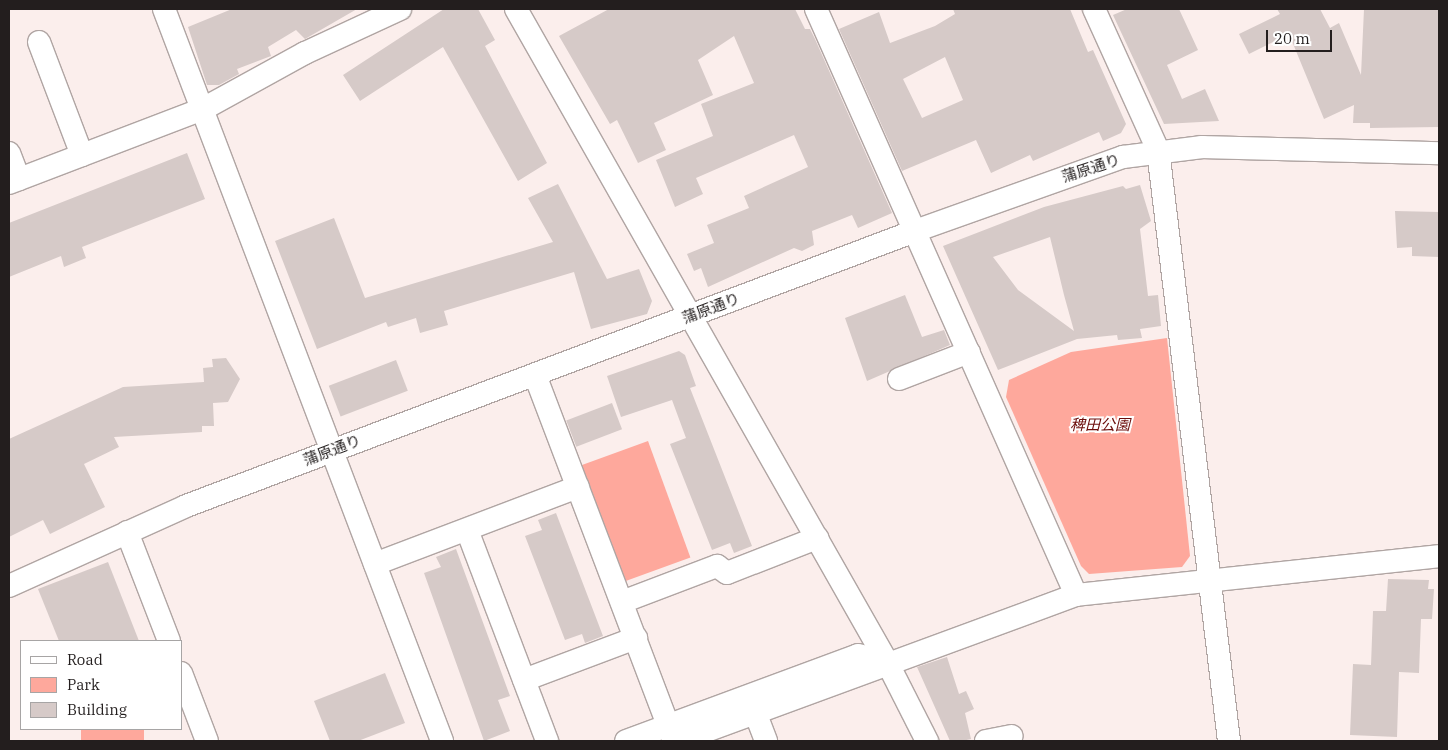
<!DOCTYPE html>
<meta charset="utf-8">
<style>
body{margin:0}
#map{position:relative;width:1448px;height:750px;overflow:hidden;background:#fbeeec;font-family:"IBM Plex Serif","Noto Sans JP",serif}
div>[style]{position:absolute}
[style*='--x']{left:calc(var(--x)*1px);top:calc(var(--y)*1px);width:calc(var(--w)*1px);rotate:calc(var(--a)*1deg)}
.green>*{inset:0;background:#fea89c;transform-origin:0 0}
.building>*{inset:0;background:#d6cac8;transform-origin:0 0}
.roads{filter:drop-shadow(1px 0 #b0a5a3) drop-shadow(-1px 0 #b0a5a3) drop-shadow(0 1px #b0a5a3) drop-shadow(0 -1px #b0a5a3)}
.minor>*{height:22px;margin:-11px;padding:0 11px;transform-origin:11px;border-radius:11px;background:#fff}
span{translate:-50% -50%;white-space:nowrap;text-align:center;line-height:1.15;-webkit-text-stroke:4px #fff;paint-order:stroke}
.street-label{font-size:15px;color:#231e1e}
.park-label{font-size:15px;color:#6b0c0a;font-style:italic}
.frame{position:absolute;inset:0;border:10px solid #231e1e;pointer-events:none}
.legend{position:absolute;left:20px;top:640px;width:162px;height:90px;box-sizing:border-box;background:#fff;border:1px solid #a7a5a5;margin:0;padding:6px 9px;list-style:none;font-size:15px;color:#231e1e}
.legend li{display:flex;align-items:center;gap:10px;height:25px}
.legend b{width:25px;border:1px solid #a7a5a5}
.scale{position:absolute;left:1266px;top:30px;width:66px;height:22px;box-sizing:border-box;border:2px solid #231e1e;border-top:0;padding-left:6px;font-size:15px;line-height:18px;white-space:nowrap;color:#231e1e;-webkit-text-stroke:4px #fff;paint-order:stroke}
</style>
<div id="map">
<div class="green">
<i style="clip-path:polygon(1167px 338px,1190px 556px,1182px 567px,1089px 574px,1081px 566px,1006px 397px,1009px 380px,1071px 352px)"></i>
<i style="left:648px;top:441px;width:124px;height:71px;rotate:70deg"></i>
<i style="left:81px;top:729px;width:63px;height:13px"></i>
</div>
<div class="building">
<i style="clip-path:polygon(232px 9px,357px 9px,305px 39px,296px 30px,268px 47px,271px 56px,237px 69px,239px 74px,219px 85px,207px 85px,188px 27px)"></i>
<i style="clip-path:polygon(444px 9px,478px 9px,495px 40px,485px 46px,547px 163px,518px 181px,443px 47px,360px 101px,343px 75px)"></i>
<i style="clip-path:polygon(609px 9px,795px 9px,805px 29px,810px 29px,815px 39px,892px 213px,858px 228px,852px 215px,812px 231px,814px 245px,802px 251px,794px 248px,708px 287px,701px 268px,694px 271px,687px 254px,714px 243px,707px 225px,749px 208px,744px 196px,808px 167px,794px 135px,696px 178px,703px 194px,675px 207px,656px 160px,713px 136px,701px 104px,754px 83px,734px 36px,698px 60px,713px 95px,654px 123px,666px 150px,638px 163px,617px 120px,610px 124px,559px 36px)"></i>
<i style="clip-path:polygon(evenodd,953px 9px,1070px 9px,1088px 52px,1093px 50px,1126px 124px,1121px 133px,1103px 141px,1099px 132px,1033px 161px,1030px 155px,991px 173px,976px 140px,902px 171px,839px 29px,879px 12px,890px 43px,935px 26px,955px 14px,953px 9px,945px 57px,963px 100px,922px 118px,903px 79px,945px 57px)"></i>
<i style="clip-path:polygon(1127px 9px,1179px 9px,1198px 50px,1167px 65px,1182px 99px,1205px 89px,1219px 121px,1164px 124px,1113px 15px)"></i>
<i style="clip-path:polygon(1277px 9px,1320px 9px,1330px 28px,1339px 23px,1361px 75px,1364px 9px,1439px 9px,1439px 127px,1370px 128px,1370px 123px,1353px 123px,1354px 105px,1324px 119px,1289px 34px,1249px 54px,1239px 34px,1280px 14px)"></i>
<i style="clip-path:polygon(187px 153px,205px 199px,82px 247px,86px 258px,64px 267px,61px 256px,9px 277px,9px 223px)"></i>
<i style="clip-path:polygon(558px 184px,607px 279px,639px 269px,652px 301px,647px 314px,591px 329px,574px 272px,444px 311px,448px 325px,420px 333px,416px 318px,388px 327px,386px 322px,317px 349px,275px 241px,334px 218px,365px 298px,553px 242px,528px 198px)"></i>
<i style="clip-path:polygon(evenodd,1140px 185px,1151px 221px,1140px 229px,1148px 296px,1158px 295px,1161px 326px,1140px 329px,1142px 338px,1118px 340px,1117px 335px,1077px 339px,998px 370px,943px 246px,1044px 207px,1123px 186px,1126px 189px,1140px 185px,1050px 237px,1064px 295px,1074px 331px,1018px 290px,993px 257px,1050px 237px)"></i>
<i style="clip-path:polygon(1395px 211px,1439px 212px,1439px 257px,1412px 256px,1412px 247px,1397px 248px)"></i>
<i style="clip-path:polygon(905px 295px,922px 337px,944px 330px,950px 345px,867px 381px,845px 318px)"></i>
<i style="clip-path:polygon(679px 351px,685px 355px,696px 386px,690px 388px,752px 546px,734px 553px,730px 543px,712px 550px,670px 444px,686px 438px,672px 400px,621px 417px,607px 376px)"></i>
<i style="clip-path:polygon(226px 358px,240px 379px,228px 402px,213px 403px,214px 426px,202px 426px,202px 432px,114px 437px,119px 447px,84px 464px,105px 507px,50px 534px,43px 520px,9px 537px,9px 439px,123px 387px,204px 382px,203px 368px,213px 367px,212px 359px)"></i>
<i style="left:396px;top:360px;width:33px;height:72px;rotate:69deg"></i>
<i style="left:612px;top:403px;width:28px;height:49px;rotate:69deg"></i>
<i style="clip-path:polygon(556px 513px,603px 636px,585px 643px,582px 634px,565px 640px,525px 536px,542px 530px,538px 520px)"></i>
<i style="clip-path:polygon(456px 549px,510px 696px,498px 700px,510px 731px,484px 741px,424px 573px,441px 567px,436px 557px)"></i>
<i style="clip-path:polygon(108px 562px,139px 641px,59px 641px,38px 589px)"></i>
<i style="clip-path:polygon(1388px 579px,1429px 580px,1428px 589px,1434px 589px,1432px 619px,1421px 619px,1419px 673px,1399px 672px,1397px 737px,1350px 735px,1353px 664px,1371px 665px,1373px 611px,1386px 611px)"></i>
<i style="clip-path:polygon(947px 657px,959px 694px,966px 691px,974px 709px,965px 713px,971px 739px,962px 741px,950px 741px,917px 667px)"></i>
<i style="clip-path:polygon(385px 673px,405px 723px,358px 741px,330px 741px,314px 701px)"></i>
</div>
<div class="roads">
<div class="minor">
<i style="--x:164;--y:9;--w:783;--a:69.2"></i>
<i style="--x:516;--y:9;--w:751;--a:60.4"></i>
<i style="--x:887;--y:662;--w:89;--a:63.1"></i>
<i style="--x:816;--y:9;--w:641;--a:66.07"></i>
<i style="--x:1094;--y:9;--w:155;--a:65.6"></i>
<i style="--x:1158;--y:150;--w:595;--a:83.15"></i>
<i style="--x:39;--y:42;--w:121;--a:69.2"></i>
<i style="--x:9;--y:153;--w:28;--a:69"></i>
<i style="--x:9;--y:183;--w:208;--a:-20.9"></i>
<i style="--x:203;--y:109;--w:116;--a:-28.8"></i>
<i style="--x:305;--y:53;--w:105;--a:-24.9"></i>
<i style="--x:535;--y:375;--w:392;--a:69.2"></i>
<i style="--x:899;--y:379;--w:75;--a:-21.1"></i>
<i style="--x:467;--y:530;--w:226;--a:69.2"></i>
<i style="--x:127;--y:532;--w:117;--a:68.9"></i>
<i style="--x:375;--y:564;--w:217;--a:-20.8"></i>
<i style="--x:9;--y:586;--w:194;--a:-24.3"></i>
<i style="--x:186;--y:506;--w:779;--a:-20.67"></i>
<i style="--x:915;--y:231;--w:221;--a:-19.6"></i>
<i style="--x:1123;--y:157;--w:80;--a:-7.2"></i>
<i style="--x:1202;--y:147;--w:237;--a:1.5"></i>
<i style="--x:622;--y:602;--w:102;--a:-20.8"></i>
<i style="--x:717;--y:566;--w:12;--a:35"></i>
<i style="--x:727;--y:573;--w:97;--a:-21.3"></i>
<i style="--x:181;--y:673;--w:73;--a:69.1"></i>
<i style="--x:524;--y:680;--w:120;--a:-20.6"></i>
<i style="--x:755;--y:712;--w:31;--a:69"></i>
<i style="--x:626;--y:741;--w:247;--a:-20.3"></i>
<i style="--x:858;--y:655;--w:30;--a:14"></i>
<i style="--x:679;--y:741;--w:423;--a:-20.2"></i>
<i style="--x:1076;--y:595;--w:365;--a:-6.1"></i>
<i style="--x:986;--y:741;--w:26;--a:-11"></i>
</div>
</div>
<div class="street-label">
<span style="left:1091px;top:168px;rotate:-18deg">蒲原通り</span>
<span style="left:711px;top:308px;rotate:-21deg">蒲原通り</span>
<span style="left:332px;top:450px;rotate:-21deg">蒲原通り</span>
</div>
<div class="park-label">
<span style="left:1100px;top:425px">稗田公園</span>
</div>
<div class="frame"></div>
<ul class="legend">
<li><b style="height:6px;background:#fff"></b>Road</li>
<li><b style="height:14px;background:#fea89c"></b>Park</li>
<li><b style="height:14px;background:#d6cac8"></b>Building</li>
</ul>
<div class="scale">20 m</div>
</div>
